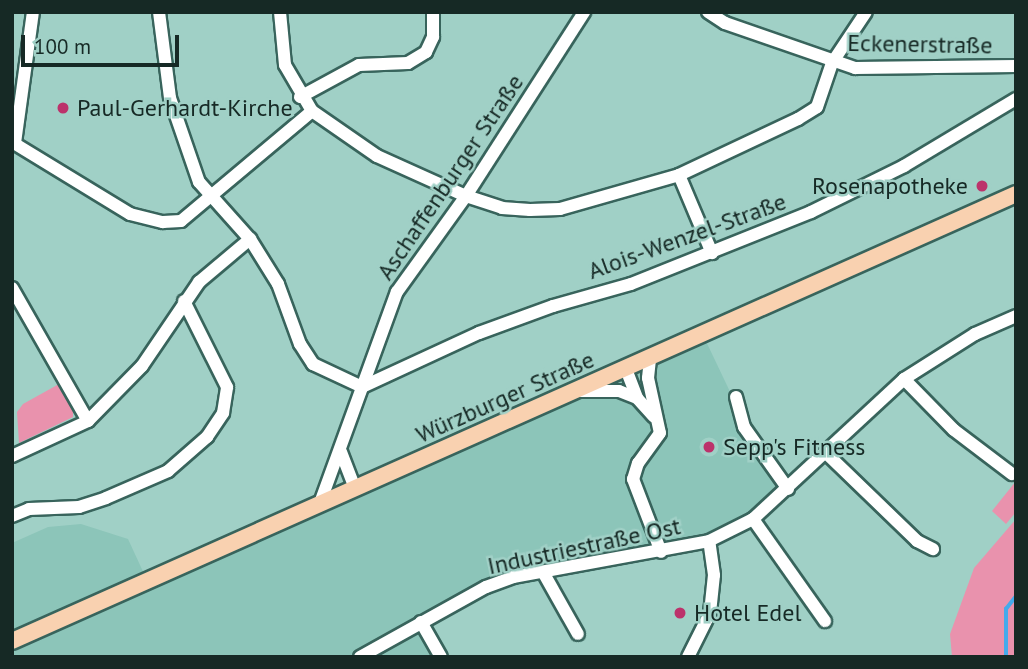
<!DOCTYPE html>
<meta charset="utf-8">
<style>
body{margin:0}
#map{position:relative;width:1028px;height:669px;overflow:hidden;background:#a0d0c6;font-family:"PT Sans",sans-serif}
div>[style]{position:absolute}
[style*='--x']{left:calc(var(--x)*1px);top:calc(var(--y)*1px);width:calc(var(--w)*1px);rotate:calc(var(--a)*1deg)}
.built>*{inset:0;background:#8cc5b9}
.green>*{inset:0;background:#e992ad}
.stream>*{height:3.5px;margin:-1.75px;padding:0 1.75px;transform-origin:1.75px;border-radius:1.75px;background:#44aaeb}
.roads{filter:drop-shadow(2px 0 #38645c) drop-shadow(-2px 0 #38645c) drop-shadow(0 2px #38645c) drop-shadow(0 -2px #38645c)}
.minor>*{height:12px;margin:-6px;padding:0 6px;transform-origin:6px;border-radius:6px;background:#fff}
.major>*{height:16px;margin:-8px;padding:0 8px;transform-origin:8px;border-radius:8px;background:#f9d1b0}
.dots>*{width:19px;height:19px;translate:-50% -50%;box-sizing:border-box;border:4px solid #a0d0c6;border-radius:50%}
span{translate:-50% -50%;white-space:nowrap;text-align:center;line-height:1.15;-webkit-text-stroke:5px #a0d0c6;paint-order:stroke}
.street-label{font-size:24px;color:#162925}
.poi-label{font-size:24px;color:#162925}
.left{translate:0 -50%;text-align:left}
.right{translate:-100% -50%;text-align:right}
.frame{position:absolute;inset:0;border:14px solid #162925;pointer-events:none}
.scale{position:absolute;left:21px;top:35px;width:158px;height:32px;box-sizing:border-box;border:4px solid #162925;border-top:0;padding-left:9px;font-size:21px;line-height:24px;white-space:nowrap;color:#162925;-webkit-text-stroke:5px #a0d0c6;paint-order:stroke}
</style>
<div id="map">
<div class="built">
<i style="clip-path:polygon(703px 335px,733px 398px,785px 489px,752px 518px,709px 541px,513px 577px,421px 622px,441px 657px,12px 657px,12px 543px,48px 527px,81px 524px,128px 539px,146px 578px)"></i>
</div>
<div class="green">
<i style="clip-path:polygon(59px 384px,73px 407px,73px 417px,19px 443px,17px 412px,23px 404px)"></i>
<i style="clip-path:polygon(1016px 481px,1016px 512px,1006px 524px,992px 511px)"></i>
<i style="clip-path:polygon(1016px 519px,1016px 657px,952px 657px,950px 634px,974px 568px)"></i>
</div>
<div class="stream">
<i style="--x:1006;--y:657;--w:48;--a:-90"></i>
<i style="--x:1006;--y:609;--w:16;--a:-52"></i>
</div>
<div class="roads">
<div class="minor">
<i style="--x:159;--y:12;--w:87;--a:82.7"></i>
<i style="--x:170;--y:98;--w:89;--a:71"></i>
<i style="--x:199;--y:182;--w:76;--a:48.2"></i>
<i style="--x:250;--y:239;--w:53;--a:58.1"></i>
<i style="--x:278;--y:284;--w:64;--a:69.9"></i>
<i style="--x:300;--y:344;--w:24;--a:57"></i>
<i style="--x:313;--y:364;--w:54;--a:25.1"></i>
<i style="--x:280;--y:12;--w:53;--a:84.6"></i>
<i style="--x:285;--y:65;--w:53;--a:59.6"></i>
<i style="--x:312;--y:111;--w:79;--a:34.7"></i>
<i style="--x:377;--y:156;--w:98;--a:24.2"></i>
<i style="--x:466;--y:196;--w:38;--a:18"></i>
<i style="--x:502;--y:208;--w:28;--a:4"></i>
<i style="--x:530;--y:210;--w:30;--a:-2"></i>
<i style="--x:560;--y:209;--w:124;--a:-15.9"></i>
<i style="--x:679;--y:175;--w:132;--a:-25.2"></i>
<i style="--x:798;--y:119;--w:22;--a:-32"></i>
<i style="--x:817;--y:107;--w:46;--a:-71.2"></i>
<i style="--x:832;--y:63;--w:61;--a:-56.3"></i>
<i style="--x:708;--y:12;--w:20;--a:33"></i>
<i style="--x:725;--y:23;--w:138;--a:19.1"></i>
<i style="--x:855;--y:68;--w:161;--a:-0.7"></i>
<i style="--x:300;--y:97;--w:67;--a:-28.5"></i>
<i style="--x:359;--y:65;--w:49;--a:-2.3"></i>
<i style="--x:408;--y:63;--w:21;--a:-31"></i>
<i style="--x:426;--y:52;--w:17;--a:-65"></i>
<i style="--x:433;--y:37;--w:25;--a:-90"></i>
<i style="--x:12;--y:142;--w:138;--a:31.4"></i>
<i style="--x:130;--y:214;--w:34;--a:14"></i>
<i style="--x:163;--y:222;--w:18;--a:-3"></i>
<i style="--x:181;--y:221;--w:171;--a:-40"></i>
<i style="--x:15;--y:143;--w:132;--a:-82.2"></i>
<i style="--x:679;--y:175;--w:85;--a:67.1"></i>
<i style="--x:12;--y:288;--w:153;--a:60.3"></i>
<i style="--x:650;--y:359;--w:19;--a:96"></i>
<i style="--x:648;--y:378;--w:56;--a:77.7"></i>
<i style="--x:660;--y:433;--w:37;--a:126"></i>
<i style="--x:638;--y:463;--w:17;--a:107"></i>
<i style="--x:633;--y:479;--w:78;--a:69"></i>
<i style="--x:626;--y:369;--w:31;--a:69"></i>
<i style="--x:904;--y:379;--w:71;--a:45.6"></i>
<i style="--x:954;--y:430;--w:73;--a:37.2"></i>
<i style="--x:362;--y:387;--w:129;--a:-24.8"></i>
<i style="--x:479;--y:333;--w:79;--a:-20"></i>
<i style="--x:553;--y:306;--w:81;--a:-15.8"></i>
<i style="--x:631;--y:284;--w:194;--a:-21.8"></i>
<i style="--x:811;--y:212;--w:104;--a:-26.3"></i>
<i style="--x:904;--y:166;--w:131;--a:-30.9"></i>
<i style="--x:581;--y:391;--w:38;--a:0"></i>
<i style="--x:619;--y:391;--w:19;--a:21"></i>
<i style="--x:637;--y:398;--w:25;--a:48"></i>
<i style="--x:736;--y:397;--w:31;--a:75"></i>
<i style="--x:744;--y:427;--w:76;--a:54.6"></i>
<i style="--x:341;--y:452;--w:39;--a:69"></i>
<i style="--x:826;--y:453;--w:127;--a:44"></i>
<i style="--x:917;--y:541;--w:18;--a:27"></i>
<i style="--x:12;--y:456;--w:84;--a:-24.7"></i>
<i style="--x:88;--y:421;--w:77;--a:-45.5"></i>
<i style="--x:142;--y:366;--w:102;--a:-55.8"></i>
<i style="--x:199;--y:282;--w:67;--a:-40.1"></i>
<i style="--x:320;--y:503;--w:225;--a:-70"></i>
<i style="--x:397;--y:292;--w:118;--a:-54.3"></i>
<i style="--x:466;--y:196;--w:219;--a:-57.3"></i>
<i style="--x:12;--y:516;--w:18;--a:-22"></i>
<i style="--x:29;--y:509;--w:50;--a:-2.3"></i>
<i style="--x:79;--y:507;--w:28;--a:-18"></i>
<i style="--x:106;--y:498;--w:68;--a:-23.5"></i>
<i style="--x:168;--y:471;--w:52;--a:-41.1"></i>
<i style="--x:207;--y:437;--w:29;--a:-56"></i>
<i style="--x:223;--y:413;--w:26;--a:-81"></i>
<i style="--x:227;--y:387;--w:96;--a:-116.6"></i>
<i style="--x:753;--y:519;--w:125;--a:54.8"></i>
<i style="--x:543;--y:572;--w:71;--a:60.6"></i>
<i style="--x:421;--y:622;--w:40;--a:60.3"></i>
<i style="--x:360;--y:657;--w:144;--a:-29.1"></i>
<i style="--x:486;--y:587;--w:29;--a:-20"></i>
<i style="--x:513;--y:577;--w:199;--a:-10.4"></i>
<i style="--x:709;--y:541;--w:49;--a:-26.6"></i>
<i style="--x:753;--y:519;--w:206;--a:-42.8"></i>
<i style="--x:904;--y:379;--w:84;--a:-32.4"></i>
<i style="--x:975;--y:334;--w:45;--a:-23.7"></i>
<i style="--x:688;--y:657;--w:49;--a:-63.4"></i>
<i style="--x:710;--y:613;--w:38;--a:-84"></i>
<i style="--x:714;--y:575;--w:34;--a:-98"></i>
</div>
<div class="major">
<i style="--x:12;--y:641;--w:1099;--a:-24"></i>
</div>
</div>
<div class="dots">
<i style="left:63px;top:108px;background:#bc326b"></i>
<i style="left:982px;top:186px;background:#bc326b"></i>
<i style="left:709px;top:447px;background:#bc326b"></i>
<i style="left:680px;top:613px;background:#bc326b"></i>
</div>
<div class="street-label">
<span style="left:920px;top:44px;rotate:1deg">Eckenerstraße</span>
<span style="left:450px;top:177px;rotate:-56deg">Aschaffenburger Straße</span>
<span style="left:687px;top:236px;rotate:-20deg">Alois-Wenzel-Straße</span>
<span style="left:505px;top:397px;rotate:-24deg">Würzburger Straße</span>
<span style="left:584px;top:546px;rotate:-12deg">Industriestraße Ost</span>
</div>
<div class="poi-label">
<span class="left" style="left:77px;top:108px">Paul-Gerhardt-Kirche</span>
<span class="right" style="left:968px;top:186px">Rosenapotheke</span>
<span class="left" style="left:723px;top:447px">Sepp's Fitness</span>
<span class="left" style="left:694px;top:613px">Hotel Edel</span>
</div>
<div class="frame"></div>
<div class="scale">100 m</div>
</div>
